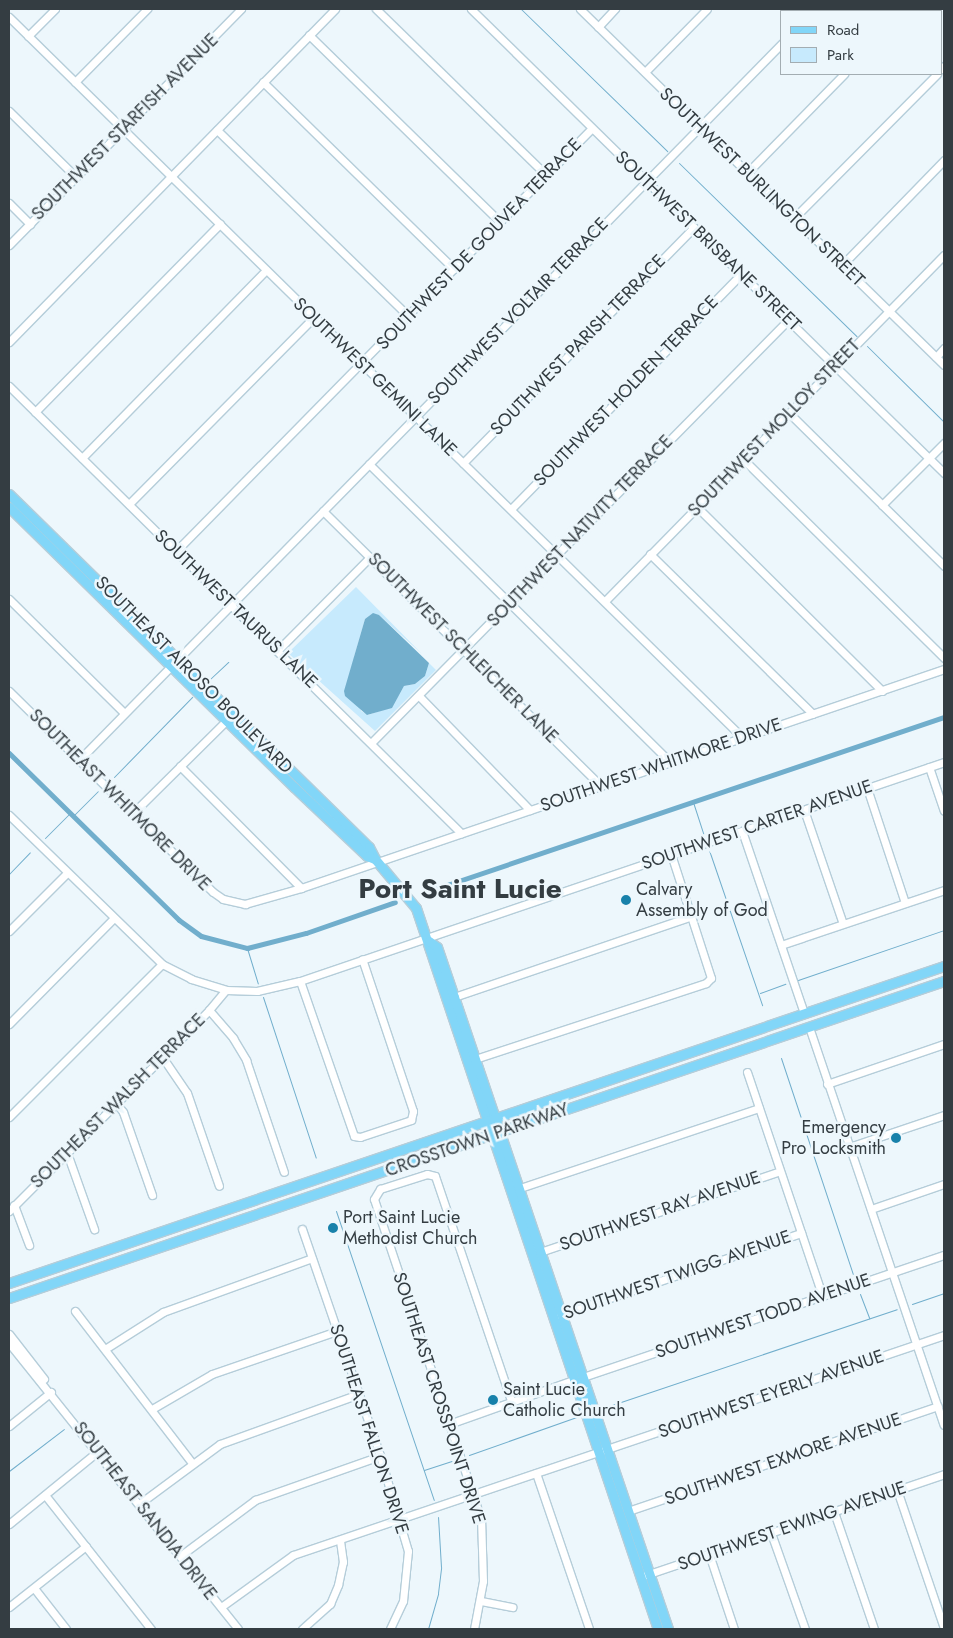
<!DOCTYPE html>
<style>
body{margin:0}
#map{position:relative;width:953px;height:1638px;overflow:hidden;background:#edf7fc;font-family:Jost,sans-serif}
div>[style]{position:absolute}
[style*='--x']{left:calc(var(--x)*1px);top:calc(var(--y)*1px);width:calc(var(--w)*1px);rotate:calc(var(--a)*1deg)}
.green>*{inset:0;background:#c7eafd}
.water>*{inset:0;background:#71aecc}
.stream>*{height:1px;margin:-0.5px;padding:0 0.5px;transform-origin:0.5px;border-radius:0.5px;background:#71aecc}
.canal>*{height:5px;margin:-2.5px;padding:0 2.5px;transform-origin:2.5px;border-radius:2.5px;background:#71aecc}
.roads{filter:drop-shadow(1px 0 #b5cdd9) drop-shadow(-1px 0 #b5cdd9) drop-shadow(0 1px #b5cdd9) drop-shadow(0 -1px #b5cdd9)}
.minor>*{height:7px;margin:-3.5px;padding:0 3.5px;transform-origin:3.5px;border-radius:3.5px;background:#fff}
.major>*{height:9px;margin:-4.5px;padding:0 4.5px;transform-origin:4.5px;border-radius:4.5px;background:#82d6f8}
.dots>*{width:14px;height:14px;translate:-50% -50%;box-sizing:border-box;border:2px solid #edf7fc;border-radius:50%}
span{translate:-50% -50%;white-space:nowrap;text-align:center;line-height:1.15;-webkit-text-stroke:5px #edf7fc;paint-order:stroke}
.street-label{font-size:18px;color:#343d42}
.poi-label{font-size:18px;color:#343d42}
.left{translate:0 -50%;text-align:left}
.right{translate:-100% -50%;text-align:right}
.town-label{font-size:28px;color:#343d42;font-weight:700}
.frame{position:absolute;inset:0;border:10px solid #343d42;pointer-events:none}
.legend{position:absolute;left:780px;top:10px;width:162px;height:65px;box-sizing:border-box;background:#edf7fc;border:1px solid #a3adb2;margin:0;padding:6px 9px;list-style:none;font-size:15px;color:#343d42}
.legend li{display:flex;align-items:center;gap:10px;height:25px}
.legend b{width:25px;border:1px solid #a3adb2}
</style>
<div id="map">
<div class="green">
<i style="clip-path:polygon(356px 587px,422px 654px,379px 615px,365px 619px,354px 657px,361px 711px,368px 715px,392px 707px,404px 686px,415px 684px,425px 676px,429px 663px,436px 670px,375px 731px,288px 653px)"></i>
</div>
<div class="water">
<i style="clip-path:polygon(373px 613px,379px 615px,429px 663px,425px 676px,415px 684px,404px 686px,392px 708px,367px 715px,345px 696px,344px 691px,365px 619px)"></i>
</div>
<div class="stream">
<i style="--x:521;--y:9;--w:204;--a:44.2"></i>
<i style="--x:679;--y:163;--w:248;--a:44.3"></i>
<i style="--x:867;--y:346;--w:108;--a:44.6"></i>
<i style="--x:210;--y:679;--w:25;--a:-43"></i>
<i style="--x:114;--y:777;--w:112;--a:-45.7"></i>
<i style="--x:693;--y:802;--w:33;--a:72"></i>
<i style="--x:73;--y:816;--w:35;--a:-45"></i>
<i style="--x:45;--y:838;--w:35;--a:-45"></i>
<i style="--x:709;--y:850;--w:164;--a:71.1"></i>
<i style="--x:9;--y:874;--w:30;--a:-46"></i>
<i style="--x:247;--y:948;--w:37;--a:73"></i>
<i style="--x:798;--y:980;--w:154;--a:-18.9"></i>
<i style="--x:760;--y:993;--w:27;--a:-20"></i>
<i style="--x:263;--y:997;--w:169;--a:71.8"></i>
<i style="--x:781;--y:1058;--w:228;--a:71.6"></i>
<i style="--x:336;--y:1211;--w:305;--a:71.3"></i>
<i style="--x:860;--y:1294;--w:26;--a:69"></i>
<i style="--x:912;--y:1304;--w:34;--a:-19"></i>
<i style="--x:600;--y:1409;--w:313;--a:-18.6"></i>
<i style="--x:469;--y:1455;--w:117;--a:-19.5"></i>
<i style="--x:424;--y:1470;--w:29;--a:-18"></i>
<i style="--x:9;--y:1471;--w:69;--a:-37.4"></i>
<i style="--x:428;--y:1629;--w:37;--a:-74"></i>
<i style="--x:438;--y:1593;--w:26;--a:-83"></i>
<i style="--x:441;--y:1567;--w:50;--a:-93.4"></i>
</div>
<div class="canal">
<i style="--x:9;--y:753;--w:238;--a:44.5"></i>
<i style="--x:179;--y:920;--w:27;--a:36"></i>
<i style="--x:201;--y:936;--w:48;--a:14.6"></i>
<i style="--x:247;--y:948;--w:61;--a:-14.3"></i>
<i style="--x:306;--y:933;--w:94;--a:-19.2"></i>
<i style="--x:426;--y:892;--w:547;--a:-18.67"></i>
</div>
<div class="roads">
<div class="minor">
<i style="--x:376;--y:9;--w:236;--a:44.3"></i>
<i style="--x:471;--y:9;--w:663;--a:44.45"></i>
<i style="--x:580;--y:9;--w:509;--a:44.36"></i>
<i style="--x:813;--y:11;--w:4;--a:-34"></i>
<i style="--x:906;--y:11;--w:3;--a:-45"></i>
<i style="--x:9;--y:17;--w:1027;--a:44.49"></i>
<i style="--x:598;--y:27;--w:25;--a:-47"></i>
<i style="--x:309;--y:35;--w:266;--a:44.4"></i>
<i style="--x:28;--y:36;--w:38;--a:-45"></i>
<i style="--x:942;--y:69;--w:4;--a:-56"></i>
<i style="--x:645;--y:72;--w:88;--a:-45.5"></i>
<i style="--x:75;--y:82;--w:103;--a:-45.4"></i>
<i style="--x:263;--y:82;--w:267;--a:44.4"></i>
<i style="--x:9;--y:111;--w:94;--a:44.6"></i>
<i style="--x:217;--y:130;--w:265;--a:44.2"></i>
<i style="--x:747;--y:173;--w:139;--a:-45.6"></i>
<i style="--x:9;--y:203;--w:30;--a:45"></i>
<i style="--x:794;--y:218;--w:203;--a:-45.2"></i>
<i style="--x:9;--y:245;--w:331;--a:-45.5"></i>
<i style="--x:842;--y:265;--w:146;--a:-45.8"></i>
<i style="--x:9;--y:342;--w:466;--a:-45.6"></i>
<i style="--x:936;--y:357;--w:12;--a:-48"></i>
<i style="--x:9;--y:386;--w:636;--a:44.68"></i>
<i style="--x:35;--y:412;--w:264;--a:-45.5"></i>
<i style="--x:789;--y:413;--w:218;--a:44.6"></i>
<i style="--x:82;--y:458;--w:263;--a:-45.6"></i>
<i style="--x:743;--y:459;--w:283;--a:44.7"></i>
<i style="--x:463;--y:463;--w:330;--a:-45.6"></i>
<i style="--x:369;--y:464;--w:425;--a:44.7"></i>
<i style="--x:129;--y:504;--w:263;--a:-45.3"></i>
<i style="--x:882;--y:505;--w:88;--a:-45"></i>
<i style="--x:697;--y:507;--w:261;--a:44.8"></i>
<i style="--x:511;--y:509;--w:329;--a:-45.6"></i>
<i style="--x:323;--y:511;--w:391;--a:44.7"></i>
<i style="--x:176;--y:551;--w:593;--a:-45.48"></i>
<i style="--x:650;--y:554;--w:228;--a:44.5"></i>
<i style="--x:9;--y:599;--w:162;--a:44.7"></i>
<i style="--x:605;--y:601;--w:484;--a:-45.6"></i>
<i style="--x:278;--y:650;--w:131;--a:-45.3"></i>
<i style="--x:9;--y:691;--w:286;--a:44.6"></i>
<i style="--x:213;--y:892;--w:12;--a:35"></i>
<i style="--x:223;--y:899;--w:23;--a:13"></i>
<i style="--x:245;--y:904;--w:58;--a:-15.9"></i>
<i style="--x:301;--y:888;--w:679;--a:-18.81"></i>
<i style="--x:419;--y:696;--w:159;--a:45.8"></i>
<i style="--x:372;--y:742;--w:593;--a:-45.41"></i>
<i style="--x:79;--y:760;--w:1004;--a:-45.56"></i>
<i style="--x:180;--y:766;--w:172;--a:45.2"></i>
<i style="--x:929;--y:767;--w:46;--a:71.2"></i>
<i style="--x:867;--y:788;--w:121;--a:71.7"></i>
<i style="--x:804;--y:810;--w:120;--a:71.1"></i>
<i style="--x:133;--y:813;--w:141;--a:-44.7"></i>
<i style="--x:9;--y:815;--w:214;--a:44.2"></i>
<i style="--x:162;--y:964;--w:33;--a:27"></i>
<i style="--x:191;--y:979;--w:37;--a:17"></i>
<i style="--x:226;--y:990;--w:31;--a:2"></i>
<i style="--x:257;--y:991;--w:44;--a:-13.1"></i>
<i style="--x:300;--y:981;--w:680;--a:-18.78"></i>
<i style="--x:742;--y:831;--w:192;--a:71.2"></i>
<i style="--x:9;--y:931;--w:82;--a:-45"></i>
<i style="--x:781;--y:945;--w:172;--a:-18.6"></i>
<i style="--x:300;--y:981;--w:164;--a:70.8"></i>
<i style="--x:354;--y:1136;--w:6;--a:9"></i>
<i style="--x:360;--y:1137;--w:54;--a:-18.4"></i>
<i style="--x:411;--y:1120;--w:9;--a:-77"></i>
<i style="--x:413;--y:1111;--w:160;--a:-108.5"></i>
<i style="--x:454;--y:997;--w:251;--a:-18.8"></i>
<i style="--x:209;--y:1010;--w:37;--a:49"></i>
<i style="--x:233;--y:1038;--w:26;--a:59"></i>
<i style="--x:246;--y:1060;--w:118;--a:71.3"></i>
<i style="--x:9;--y:1024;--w:149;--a:-45.3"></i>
<i style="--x:809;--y:1027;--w:420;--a:71.3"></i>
<i style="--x:163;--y:1058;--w:42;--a:55.6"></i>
<i style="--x:187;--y:1093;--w:98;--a:71"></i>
<i style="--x:475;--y:1059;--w:243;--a:-18.2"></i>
<i style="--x:706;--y:983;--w:7;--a:-45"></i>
<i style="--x:711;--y:978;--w:130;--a:-107.9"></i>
<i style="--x:747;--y:1072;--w:235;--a:71.4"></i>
<i style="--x:827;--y:1084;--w:124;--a:-18.9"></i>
<i style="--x:117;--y:1104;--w:10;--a:53"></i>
<i style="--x:123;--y:1112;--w:88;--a:70.7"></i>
<i style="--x:9;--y:1117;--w:216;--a:-45"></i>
<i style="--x:849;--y:1147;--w:100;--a:-18.6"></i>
<i style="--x:67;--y:1153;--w:81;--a:70.4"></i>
<i style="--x:520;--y:1188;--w:252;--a:-18.5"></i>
<i style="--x:14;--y:1205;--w:43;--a:69.4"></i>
<i style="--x:871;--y:1209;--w:77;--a:-18.9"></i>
<i style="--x:9;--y:1211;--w:284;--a:-45.1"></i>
<i style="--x:209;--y:1010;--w:26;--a:-50"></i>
<i style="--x:302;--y:1229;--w:240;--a:71"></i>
<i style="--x:380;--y:1456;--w:99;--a:73.6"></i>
<i style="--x:408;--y:1551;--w:50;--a:95.7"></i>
<i style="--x:403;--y:1601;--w:31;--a:115"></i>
<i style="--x:540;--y:1252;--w:253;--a:-18.6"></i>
<i style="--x:75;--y:1311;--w:192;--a:52.4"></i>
<i style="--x:557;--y:1316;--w:258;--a:-18.8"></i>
<i style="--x:9;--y:1334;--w:57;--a:52.1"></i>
<i style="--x:9;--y:1343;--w:366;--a:51.3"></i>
<i style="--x:105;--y:1349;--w:69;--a:-32.5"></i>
<i style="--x:163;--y:1312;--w:158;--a:-19.9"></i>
<i style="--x:583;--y:1377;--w:381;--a:-18.7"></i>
<i style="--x:152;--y:1409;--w:69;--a:-30.3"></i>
<i style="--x:212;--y:1374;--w:132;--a:-19"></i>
<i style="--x:449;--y:1424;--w:132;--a:-19.5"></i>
<i style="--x:9;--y:1426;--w:54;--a:-39"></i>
<i style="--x:536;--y:1473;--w:165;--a:71.2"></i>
<i style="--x:897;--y:1490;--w:146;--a:71.2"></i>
<i style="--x:45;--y:1495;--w:171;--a:51.7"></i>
<i style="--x:139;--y:1504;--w:101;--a:-36.5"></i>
<i style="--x:220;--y:1444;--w:148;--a:-19.8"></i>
<i style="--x:628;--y:1511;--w:327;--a:-18.7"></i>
<i style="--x:834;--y:1512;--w:124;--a:71.1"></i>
<i style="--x:9;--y:1524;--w:114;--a:-39.3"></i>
<i style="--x:771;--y:1533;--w:102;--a:70.5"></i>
<i style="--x:709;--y:1554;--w:79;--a:71.6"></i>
<i style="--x:180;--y:1556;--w:94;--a:-36.7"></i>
<i style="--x:255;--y:1500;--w:133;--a:-19.4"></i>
<i style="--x:640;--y:1577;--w:321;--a:-18.7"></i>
<i style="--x:34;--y:1588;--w:52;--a:52"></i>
<i style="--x:481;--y:1601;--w:32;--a:11"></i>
<i style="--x:9;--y:1607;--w:98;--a:-38.4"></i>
<i style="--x:221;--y:1607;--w:89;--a:-35.8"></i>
<i style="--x:293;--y:1555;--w:687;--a:-18.67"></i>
<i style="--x:302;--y:1629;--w:38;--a:-42"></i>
<i style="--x:330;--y:1604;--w:21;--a:-67"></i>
<i style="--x:338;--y:1585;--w:24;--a:-78"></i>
<i style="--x:343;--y:1562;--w:22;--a:-98"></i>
<i style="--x:474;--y:1629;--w:49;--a:-79.4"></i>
<i style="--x:483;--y:1581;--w:62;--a:-91.8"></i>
<i style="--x:481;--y:1519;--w:337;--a:-108.5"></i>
<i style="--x:374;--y:1199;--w:12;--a:-59"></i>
<i style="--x:380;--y:1189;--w:49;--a:-17.7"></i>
<i style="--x:427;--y:1174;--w:8;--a:14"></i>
<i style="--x:435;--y:1176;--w:237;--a:71.3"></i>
</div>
<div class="major">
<i style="--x:9;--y:494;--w:504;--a:44.44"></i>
<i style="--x:369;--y:847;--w:13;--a:63"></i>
<i style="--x:375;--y:859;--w:64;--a:50.1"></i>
<i style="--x:416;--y:908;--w:761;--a:71.45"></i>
<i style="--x:9;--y:507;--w:400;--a:44.5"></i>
<i style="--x:294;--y:787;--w:100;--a:43.4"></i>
<i style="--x:367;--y:856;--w:9;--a:21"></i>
<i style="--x:429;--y:941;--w:10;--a:37"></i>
<i style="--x:437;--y:947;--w:53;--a:71.2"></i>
<i style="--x:454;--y:997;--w:667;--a:71.29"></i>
<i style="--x:9;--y:1283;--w:987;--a:-18.73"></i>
<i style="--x:9;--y:1298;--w:987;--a:-18.73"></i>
</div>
</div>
<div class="dots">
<i style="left:626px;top:900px;background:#1881aa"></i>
<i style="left:896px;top:1138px;background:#1881aa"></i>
<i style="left:333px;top:1228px;background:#1881aa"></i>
<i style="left:493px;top:1400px;background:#1881aa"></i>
</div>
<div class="street-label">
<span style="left:125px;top:127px;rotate:-45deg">SOUTHWEST STARFISH AVENUE</span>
<span style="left:762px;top:187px;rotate:44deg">SOUTHWEST BURLINGTON STREET</span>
<span style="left:708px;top:241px;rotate:44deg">SOUTHWEST BRISBANE STREET</span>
<span style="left:479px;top:244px;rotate:-46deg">SOUTHWEST DE GOUVEA TERRACE</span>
<span style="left:518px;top:311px;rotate:-46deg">SOUTHWEST VOLTAIR TERRACE</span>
<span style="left:578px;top:345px;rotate:-46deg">SOUTHWEST PARISH TERRACE</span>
<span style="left:375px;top:377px;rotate:44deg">SOUTHWEST GEMINI LANE</span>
<span style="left:626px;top:391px;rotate:-46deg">SOUTHWEST HOLDEN TERRACE</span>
<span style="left:774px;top:428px;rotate:-46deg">SOUTHWEST MOLLOY STREET</span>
<span style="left:580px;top:531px;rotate:-46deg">SOUTHWEST NATIVITY TERRACE</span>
<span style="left:236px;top:609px;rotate:44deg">SOUTHWEST TAURUS LANE</span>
<span style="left:463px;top:648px;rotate:45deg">SOUTHWEST SCHLEICHER LANE</span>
<span style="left:194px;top:675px;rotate:45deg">SOUTHEAST AIROSO BOULEVARD</span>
<span style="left:661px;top:765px;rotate:-19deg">SOUTHWEST WHITMORE DRIVE</span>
<span style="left:120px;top:800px;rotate:45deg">SOUTHEAST WHITMORE DRIVE</span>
<span style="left:757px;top:825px;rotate:-19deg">SOUTHWEST CARTER AVENUE</span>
<span style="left:118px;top:1101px;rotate:-45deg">SOUTHEAST WALSH TERRACE</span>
<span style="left:477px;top:1140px;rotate:-19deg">CROSSTOWN PARKWAY</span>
<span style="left:660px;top:1211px;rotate:-19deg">SOUTHWEST RAY AVENUE</span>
<span style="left:677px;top:1275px;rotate:-19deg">SOUTHWEST TWIGG AVENUE</span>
<span style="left:763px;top:1316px;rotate:-19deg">SOUTHWEST TODD AVENUE</span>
<span style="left:771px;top:1394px;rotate:-19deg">SOUTHWEST EYERLY AVENUE</span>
<span style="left:439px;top:1398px;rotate:72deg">SOUTHEAST CROSSPOINT DRIVE</span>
<span style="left:369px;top:1429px;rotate:72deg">SOUTHEAST FALLON DRIVE</span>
<span style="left:783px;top:1459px;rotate:-19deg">SOUTHWEST EXMORE AVENUE</span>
<span style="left:145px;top:1511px;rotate:52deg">SOUTHEAST SANDIA DRIVE</span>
<span style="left:792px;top:1526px;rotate:-19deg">SOUTHWEST EWING AVENUE</span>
</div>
<div class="poi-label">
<span class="left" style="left:636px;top:900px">Calvary<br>Assembly of God</span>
<span class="right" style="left:886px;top:1138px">Emergency<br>Pro Locksmith</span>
<span class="left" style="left:343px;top:1228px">Port Saint Lucie<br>Methodist Church</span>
<span class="left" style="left:503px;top:1400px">Saint Lucie<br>Catholic Church</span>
</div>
<div class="town-label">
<span style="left:460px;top:889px">Port Saint Lucie</span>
</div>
<div class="frame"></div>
<ul class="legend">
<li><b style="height:6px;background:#82d6f8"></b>Road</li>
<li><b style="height:14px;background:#c7eafd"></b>Park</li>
</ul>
</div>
